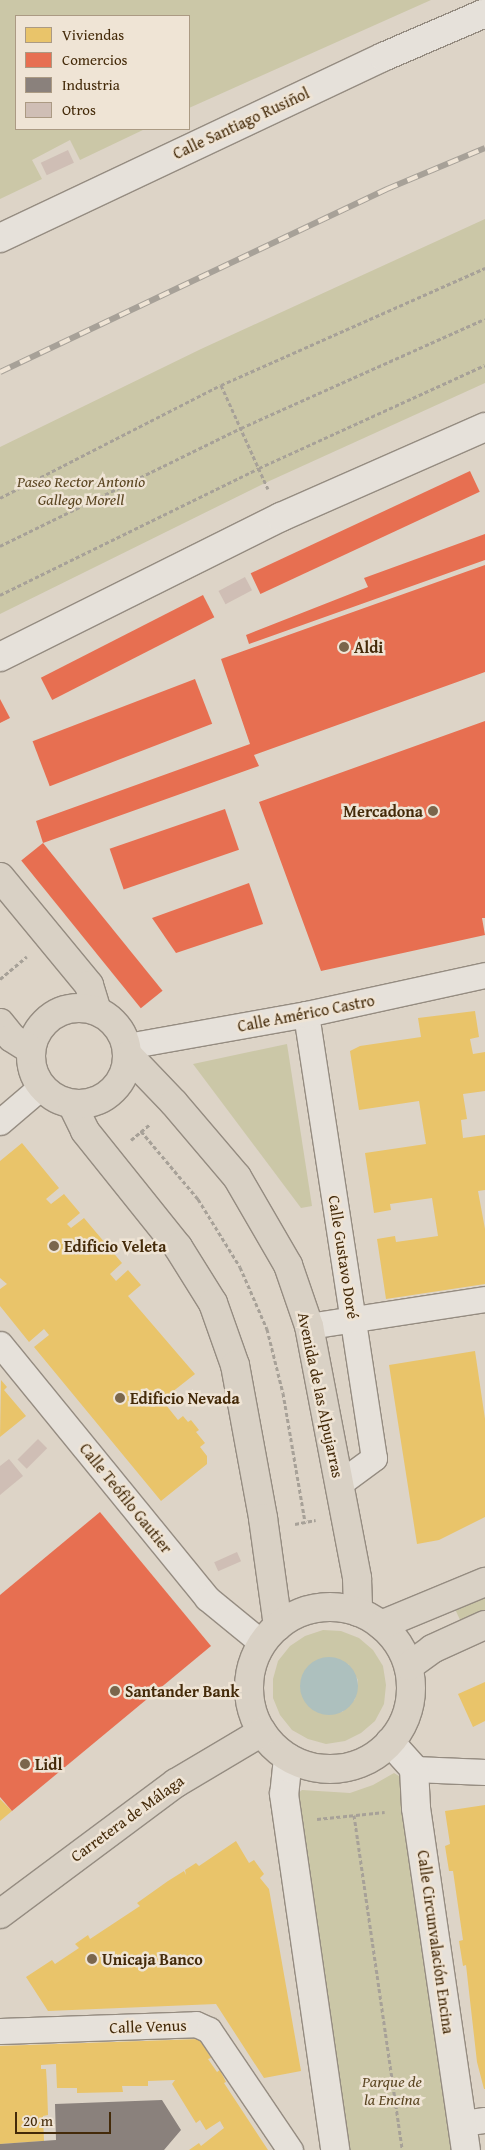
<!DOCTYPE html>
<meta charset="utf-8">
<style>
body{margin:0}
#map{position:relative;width:485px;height:2150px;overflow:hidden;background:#ddd4c7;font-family:"Gentium Book Plus",serif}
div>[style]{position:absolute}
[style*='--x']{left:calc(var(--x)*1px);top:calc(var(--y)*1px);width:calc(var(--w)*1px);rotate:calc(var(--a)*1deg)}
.green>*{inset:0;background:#cbc7a7}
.water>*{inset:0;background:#adc0be}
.round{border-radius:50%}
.homes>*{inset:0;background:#e9c46a}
.shops>*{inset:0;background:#e76f51;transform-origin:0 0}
.industry>*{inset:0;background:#8a817c}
.building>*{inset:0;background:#cfbeb5;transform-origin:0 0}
.path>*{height:3px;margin-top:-1.5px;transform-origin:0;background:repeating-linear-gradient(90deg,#a7a198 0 4px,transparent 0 6.5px)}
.roads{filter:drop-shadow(1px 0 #958c81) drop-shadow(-1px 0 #958c81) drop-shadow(0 1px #958c81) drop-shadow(0 -1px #958c81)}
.minor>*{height:25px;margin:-12.5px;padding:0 12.5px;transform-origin:12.5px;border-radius:12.5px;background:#e6e1da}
.tertiary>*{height:28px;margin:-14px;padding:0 14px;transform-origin:14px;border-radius:14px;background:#e6e1da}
.secondary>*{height:28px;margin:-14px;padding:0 14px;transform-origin:14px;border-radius:14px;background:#e6e1da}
.primary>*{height:28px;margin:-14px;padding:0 14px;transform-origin:14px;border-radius:14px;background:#d9d1c5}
.primary>.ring{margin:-14px;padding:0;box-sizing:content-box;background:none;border:28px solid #d9d1c5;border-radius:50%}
.rail>*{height:5.5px;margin-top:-2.75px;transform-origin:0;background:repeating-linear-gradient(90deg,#efe4d5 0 11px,#a7a198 0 22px);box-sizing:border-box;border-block:1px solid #a7a198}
.dots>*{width:14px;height:14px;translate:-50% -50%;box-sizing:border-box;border:2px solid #efe4d5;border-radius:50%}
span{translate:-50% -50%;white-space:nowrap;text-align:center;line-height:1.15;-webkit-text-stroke:5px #efe4d5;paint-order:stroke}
.street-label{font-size:16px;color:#442a09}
.park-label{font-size:16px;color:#5c4723;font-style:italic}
.poi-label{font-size:16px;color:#442a09;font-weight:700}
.left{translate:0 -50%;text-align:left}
.right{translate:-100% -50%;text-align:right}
.legend{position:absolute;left:15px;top:15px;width:175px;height:115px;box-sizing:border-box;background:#efe4d5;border:1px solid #ab9a83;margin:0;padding:6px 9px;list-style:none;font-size:15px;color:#442a09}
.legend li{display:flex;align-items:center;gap:10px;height:25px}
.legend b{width:25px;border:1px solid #ab9a83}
.scale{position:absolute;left:15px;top:2112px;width:96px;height:22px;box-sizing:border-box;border:2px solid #442a09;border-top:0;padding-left:6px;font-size:15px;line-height:18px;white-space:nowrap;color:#442a09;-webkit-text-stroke:4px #efe4d5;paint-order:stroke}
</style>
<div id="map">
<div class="green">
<i style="clip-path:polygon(0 0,431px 0,189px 108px,189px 16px,16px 16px,16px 129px,145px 129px,80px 160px,70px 140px,32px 160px,42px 179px,0 199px)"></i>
<i style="clip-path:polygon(485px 219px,485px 383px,265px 483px,0 614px,0 447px,201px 349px)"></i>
<i style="clip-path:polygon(287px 1044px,312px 1206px,301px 1208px,193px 1064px)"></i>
<i style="clip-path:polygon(485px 1596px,485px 1611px,461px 1622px,455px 1609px)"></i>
<i style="clip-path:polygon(evenodd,323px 1630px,341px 1631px,359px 1638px,373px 1650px,383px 1666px,386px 1685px,384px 1704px,375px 1721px,361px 1733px,345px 1741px,326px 1744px,308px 1739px,292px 1730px,280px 1715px,273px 1698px,273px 1679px,278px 1661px,290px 1646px,305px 1636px,323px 1630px,348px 1664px,358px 1680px,355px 1699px,342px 1712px,323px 1714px,301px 1687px,302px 1678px,306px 1669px,348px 1664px)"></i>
<i style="clip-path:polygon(394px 1773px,404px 1779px,458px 2150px,344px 2150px,293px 1797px,302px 1790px,350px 1793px,373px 1785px)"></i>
</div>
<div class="water">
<i class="round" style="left:300px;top:1657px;width:58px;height:58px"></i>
</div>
<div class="homes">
<i style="clip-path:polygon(475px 1011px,479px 1037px,470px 1039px,473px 1054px,485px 1052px,485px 1091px,463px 1094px,467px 1119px,461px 1120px,463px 1138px,485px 1135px,485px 1190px,478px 1191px,485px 1229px,485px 1284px,386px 1299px,377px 1239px,395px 1236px,396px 1242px,438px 1236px,432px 1198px,390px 1204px,391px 1210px,374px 1213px,365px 1153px,426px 1144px,419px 1101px,359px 1110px,350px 1051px,360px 1046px,421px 1037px,418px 1018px)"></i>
<i style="clip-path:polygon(22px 1143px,59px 1188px,46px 1199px,51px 1204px,64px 1194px,80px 1213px,67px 1224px,71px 1228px,84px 1218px,122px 1263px,110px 1274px,116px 1281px,128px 1270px,141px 1285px,128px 1296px,195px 1374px,162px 1400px,178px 1420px,183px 1416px,188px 1422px,191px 1420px,199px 1430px,196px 1432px,205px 1443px,200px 1447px,207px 1456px,207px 1464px,161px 1501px,34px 1347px,49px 1335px,44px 1329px,29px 1342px,0 1306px,0 1289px,7px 1284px,0 1278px,0 1161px)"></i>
<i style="clip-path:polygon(475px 1351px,485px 1419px,485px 1517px,439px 1540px,417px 1544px,389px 1365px)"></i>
<i style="clip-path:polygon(1px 1380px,7px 1387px,4px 1390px,26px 1416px,0 1437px)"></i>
<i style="clip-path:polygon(485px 1682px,485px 1721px,473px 1727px,458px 1694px)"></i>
<i style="clip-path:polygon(0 1799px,12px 1811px,0 1821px)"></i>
<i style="clip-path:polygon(485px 1805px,485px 2089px,484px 2089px,477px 2062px,466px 1965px,463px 1966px,459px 1941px,463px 1940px,453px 1871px,449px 1871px,445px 1846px,450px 1844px,445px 1811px)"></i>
<i style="clip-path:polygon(236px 1841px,249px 1863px,254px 1860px,264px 1874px,260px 1878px,269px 1889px,301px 2071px,264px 2078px,216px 2004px,48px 2011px,26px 1977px,52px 1960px,55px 1964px,79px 1948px,75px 1944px,88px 1935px,90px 1939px,140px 1906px,137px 1903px,168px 1881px,184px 1871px,186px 1875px,185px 1870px,196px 1863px,199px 1866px)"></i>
<i style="clip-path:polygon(200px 2039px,211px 2058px,208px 2059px,217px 2072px,220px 2070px,226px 2082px,224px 2083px,268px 2150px,189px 2150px,199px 2143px,201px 2146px,224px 2128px,220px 2121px,206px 2130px,200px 2120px,196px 2123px,172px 2084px,175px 2080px,148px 2081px,148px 2086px,122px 2086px,123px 2092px,77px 2093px,77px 2088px,57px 2088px,56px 2064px,41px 2065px,41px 2069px,46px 2069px,47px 2086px,48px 2115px,43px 2116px,44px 2141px,0 2144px,0 2046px)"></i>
</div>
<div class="shops">
<i style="left:470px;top:471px;width:23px;height:242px;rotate:65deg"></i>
<i style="clip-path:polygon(485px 534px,485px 560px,249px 644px,246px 635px,368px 587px,364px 578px)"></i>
<i style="clip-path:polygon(485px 565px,485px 672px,254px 755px,259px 766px,43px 843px,36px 821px,250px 744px,221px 659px)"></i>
<i style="left:203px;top:595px;width:25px;height:182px;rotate:63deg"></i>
<i style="left:195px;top:679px;width:48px;height:174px;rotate:69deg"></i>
<i style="clip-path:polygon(0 699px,10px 718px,0 723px)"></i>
<i style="clip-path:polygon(485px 721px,485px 918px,482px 918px,485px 935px,321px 971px,259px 802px)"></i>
<i style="left:225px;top:809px;width:43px;height:122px;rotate:71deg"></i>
<i style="left:43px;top:843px;width:190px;height:28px;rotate:51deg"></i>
<i style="clip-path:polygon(249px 883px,263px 924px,176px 953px,152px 918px)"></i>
<i style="clip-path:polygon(100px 1512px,211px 1646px,12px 1811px,0 1797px,0 1595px)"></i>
</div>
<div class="industry">
<i style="clip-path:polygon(162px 2100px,181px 2130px,164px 2150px,0 2150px,0 2144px,56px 2140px,55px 2104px)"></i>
</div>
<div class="building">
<i style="left:68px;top:150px;width:14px;height:30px;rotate:65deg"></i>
<i style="left:245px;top:577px;width:15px;height:30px;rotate:62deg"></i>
<i style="left:38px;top:1439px;width:13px;height:29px;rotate:45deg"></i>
<i style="clip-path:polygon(9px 1459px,23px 1476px,0 1495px,0 1466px)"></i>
<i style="left:237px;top:1552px;width:10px;height:25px;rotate:66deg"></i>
</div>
<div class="path">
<i style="--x:221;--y:385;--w:114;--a:65.7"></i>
<i style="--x:0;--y:498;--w:248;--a:-27.1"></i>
<i style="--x:221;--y:385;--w:289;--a:-23.9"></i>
<i style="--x:0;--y:546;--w:268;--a:-26.1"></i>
<i style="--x:241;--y:428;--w:267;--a:-24.1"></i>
<i style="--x:0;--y:595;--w:288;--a:-26.1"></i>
<i style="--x:259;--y:468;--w:248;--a:-24.5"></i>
<i style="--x:0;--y:979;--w:35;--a:-40"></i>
<i style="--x:141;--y:1131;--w:89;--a:50"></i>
<i style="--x:198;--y:1199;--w:80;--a:58.3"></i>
<i style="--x:240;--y:1267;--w:68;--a:66.5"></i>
<i style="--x:267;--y:1329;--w:66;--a:76"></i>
<i style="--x:283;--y:1393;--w:131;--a:80.3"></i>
<i style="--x:131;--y:1140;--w:26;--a:-40"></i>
<i style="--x:295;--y:1524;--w:21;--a:-11"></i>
<i style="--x:354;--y:1815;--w:338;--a:81.8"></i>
<i style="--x:317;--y:1819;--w:68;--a:-5.9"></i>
</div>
<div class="roads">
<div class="minor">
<i style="--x:306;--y:1014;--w:449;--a:81.3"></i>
<i style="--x:374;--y:1458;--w:42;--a:143.7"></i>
<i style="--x:127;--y:1046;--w:182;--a:-10.1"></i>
<i style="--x:306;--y:1014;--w:183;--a:-12.3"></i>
<i style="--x:0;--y:1122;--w:54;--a:-40.5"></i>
<i style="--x:309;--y:1326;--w:178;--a:-8.7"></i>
<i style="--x:0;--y:1344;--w:328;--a:50.8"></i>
<i style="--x:207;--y:1598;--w:71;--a:39.3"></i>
<i style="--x:414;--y:1769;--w:71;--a:2.4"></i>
<i style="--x:0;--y:2031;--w:196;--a:-2"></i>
<i style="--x:196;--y:2024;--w:14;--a:25"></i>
<i style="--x:209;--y:2030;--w:145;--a:56"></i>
<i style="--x:463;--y:2123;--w:22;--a:-8"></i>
</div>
<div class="tertiary">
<i style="--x:0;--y:238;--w:424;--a:-25.3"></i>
<i style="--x:383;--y:57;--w:111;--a:-23.3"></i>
</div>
<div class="secondary">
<i style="--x:0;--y:657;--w:314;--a:-26.5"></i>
<i style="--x:281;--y:517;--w:223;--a:-23.8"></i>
<i style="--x:390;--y:1742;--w:36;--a:48"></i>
<i style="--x:414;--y:1769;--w:39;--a:87"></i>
<i style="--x:416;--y:1808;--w:346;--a:81.7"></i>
<i style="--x:288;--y:1758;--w:36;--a:96"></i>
<i style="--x:284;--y:1794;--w:360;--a:81.8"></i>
</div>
<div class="primary">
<i style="--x:0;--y:877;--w:140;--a:50.5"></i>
<i style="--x:89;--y:985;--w:27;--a:73"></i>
<i class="ring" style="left:31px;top:1008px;width:68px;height:68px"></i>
<i style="--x:0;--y:1023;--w:19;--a:51"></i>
<i style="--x:12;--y:1038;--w:22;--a:32"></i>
<i style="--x:128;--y:1055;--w:66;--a:46.2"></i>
<i style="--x:174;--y:1103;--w:97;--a:49.6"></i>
<i style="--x:237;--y:1177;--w:102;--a:59.9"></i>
<i style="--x:288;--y:1265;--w:65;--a:71"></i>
<i style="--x:309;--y:1326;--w:257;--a:79.2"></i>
<i style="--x:357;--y:1578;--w:34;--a:88"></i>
<i style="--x:72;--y:1104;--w:30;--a:64"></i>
<i style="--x:85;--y:1131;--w:149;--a:51.3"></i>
<i style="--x:178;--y:1247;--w:66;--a:58"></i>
<i style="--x:213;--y:1303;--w:66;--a:70.5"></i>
<i style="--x:235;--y:1365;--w:156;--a:79.6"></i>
<i style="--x:263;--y:1518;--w:109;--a:82.1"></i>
<i class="ring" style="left:249px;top:1607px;width:134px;height:134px"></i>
<i style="--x:381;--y:1625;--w:113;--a:-22.5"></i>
<i style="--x:409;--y:1666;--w:29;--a:-36"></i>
<i style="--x:432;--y:1649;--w:58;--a:-24.4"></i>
<i style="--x:0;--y:1914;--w:219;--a:-36.7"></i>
<i style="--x:176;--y:1783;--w:100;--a:-30.7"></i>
</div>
</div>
<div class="rail">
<i style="--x:0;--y:372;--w:428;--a:-25.3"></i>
<i style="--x:387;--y:189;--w:106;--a:-22.7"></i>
</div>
<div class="dots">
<i style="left:344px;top:647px;background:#7a664c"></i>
<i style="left:433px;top:811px;background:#7a664c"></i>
<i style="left:54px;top:1246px;background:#7a664c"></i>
<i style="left:120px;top:1398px;background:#7a664c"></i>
<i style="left:115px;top:1691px;background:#7a664c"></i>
<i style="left:25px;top:1764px;background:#7a664c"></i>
<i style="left:92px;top:1959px;background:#7a664c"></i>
</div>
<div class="street-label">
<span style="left:241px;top:123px;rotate:-25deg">Calle Santiago Rusiñol</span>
<span style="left:306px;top:1013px;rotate:-11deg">Calle Américo Castro</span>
<span style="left:344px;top:1257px;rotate:81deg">Calle Gustavo Doré</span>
<span style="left:321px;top:1395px;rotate:78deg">Avenida de las Alpujarras</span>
<span style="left:126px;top:1498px;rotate:51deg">Calle Teófilo Gautier</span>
<span style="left:127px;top:1818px;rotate:-36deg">Carretera de Málaga</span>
<span style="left:436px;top:1942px;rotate:82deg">Calle Circunvalación Encina</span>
<span style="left:148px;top:2026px;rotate:-2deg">Calle Venus</span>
</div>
<div class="park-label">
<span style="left:81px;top:490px">Paseo Rector Antonio<br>Gallego Morell</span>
<span style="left:392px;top:2090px">Parque de<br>la Encina</span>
</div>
<div class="poi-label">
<span class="left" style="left:354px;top:647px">Aldi</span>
<span class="right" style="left:423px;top:811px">Mercadona</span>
<span class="left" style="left:64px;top:1246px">Edificio Veleta</span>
<span class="left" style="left:130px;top:1398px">Edificio Nevada</span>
<span class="left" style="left:125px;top:1691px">Santander Bank</span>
<span class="left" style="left:35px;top:1764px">Lidl</span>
<span class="left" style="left:102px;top:1959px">Unicaja Banco</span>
</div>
<ul class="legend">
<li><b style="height:14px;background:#e9c46a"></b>Viviendas</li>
<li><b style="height:14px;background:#e76f51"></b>Comercios</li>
<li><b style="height:14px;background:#8a817c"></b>Industria</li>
<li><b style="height:14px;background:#cfbeb5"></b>Otros</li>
</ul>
<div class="scale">20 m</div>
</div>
